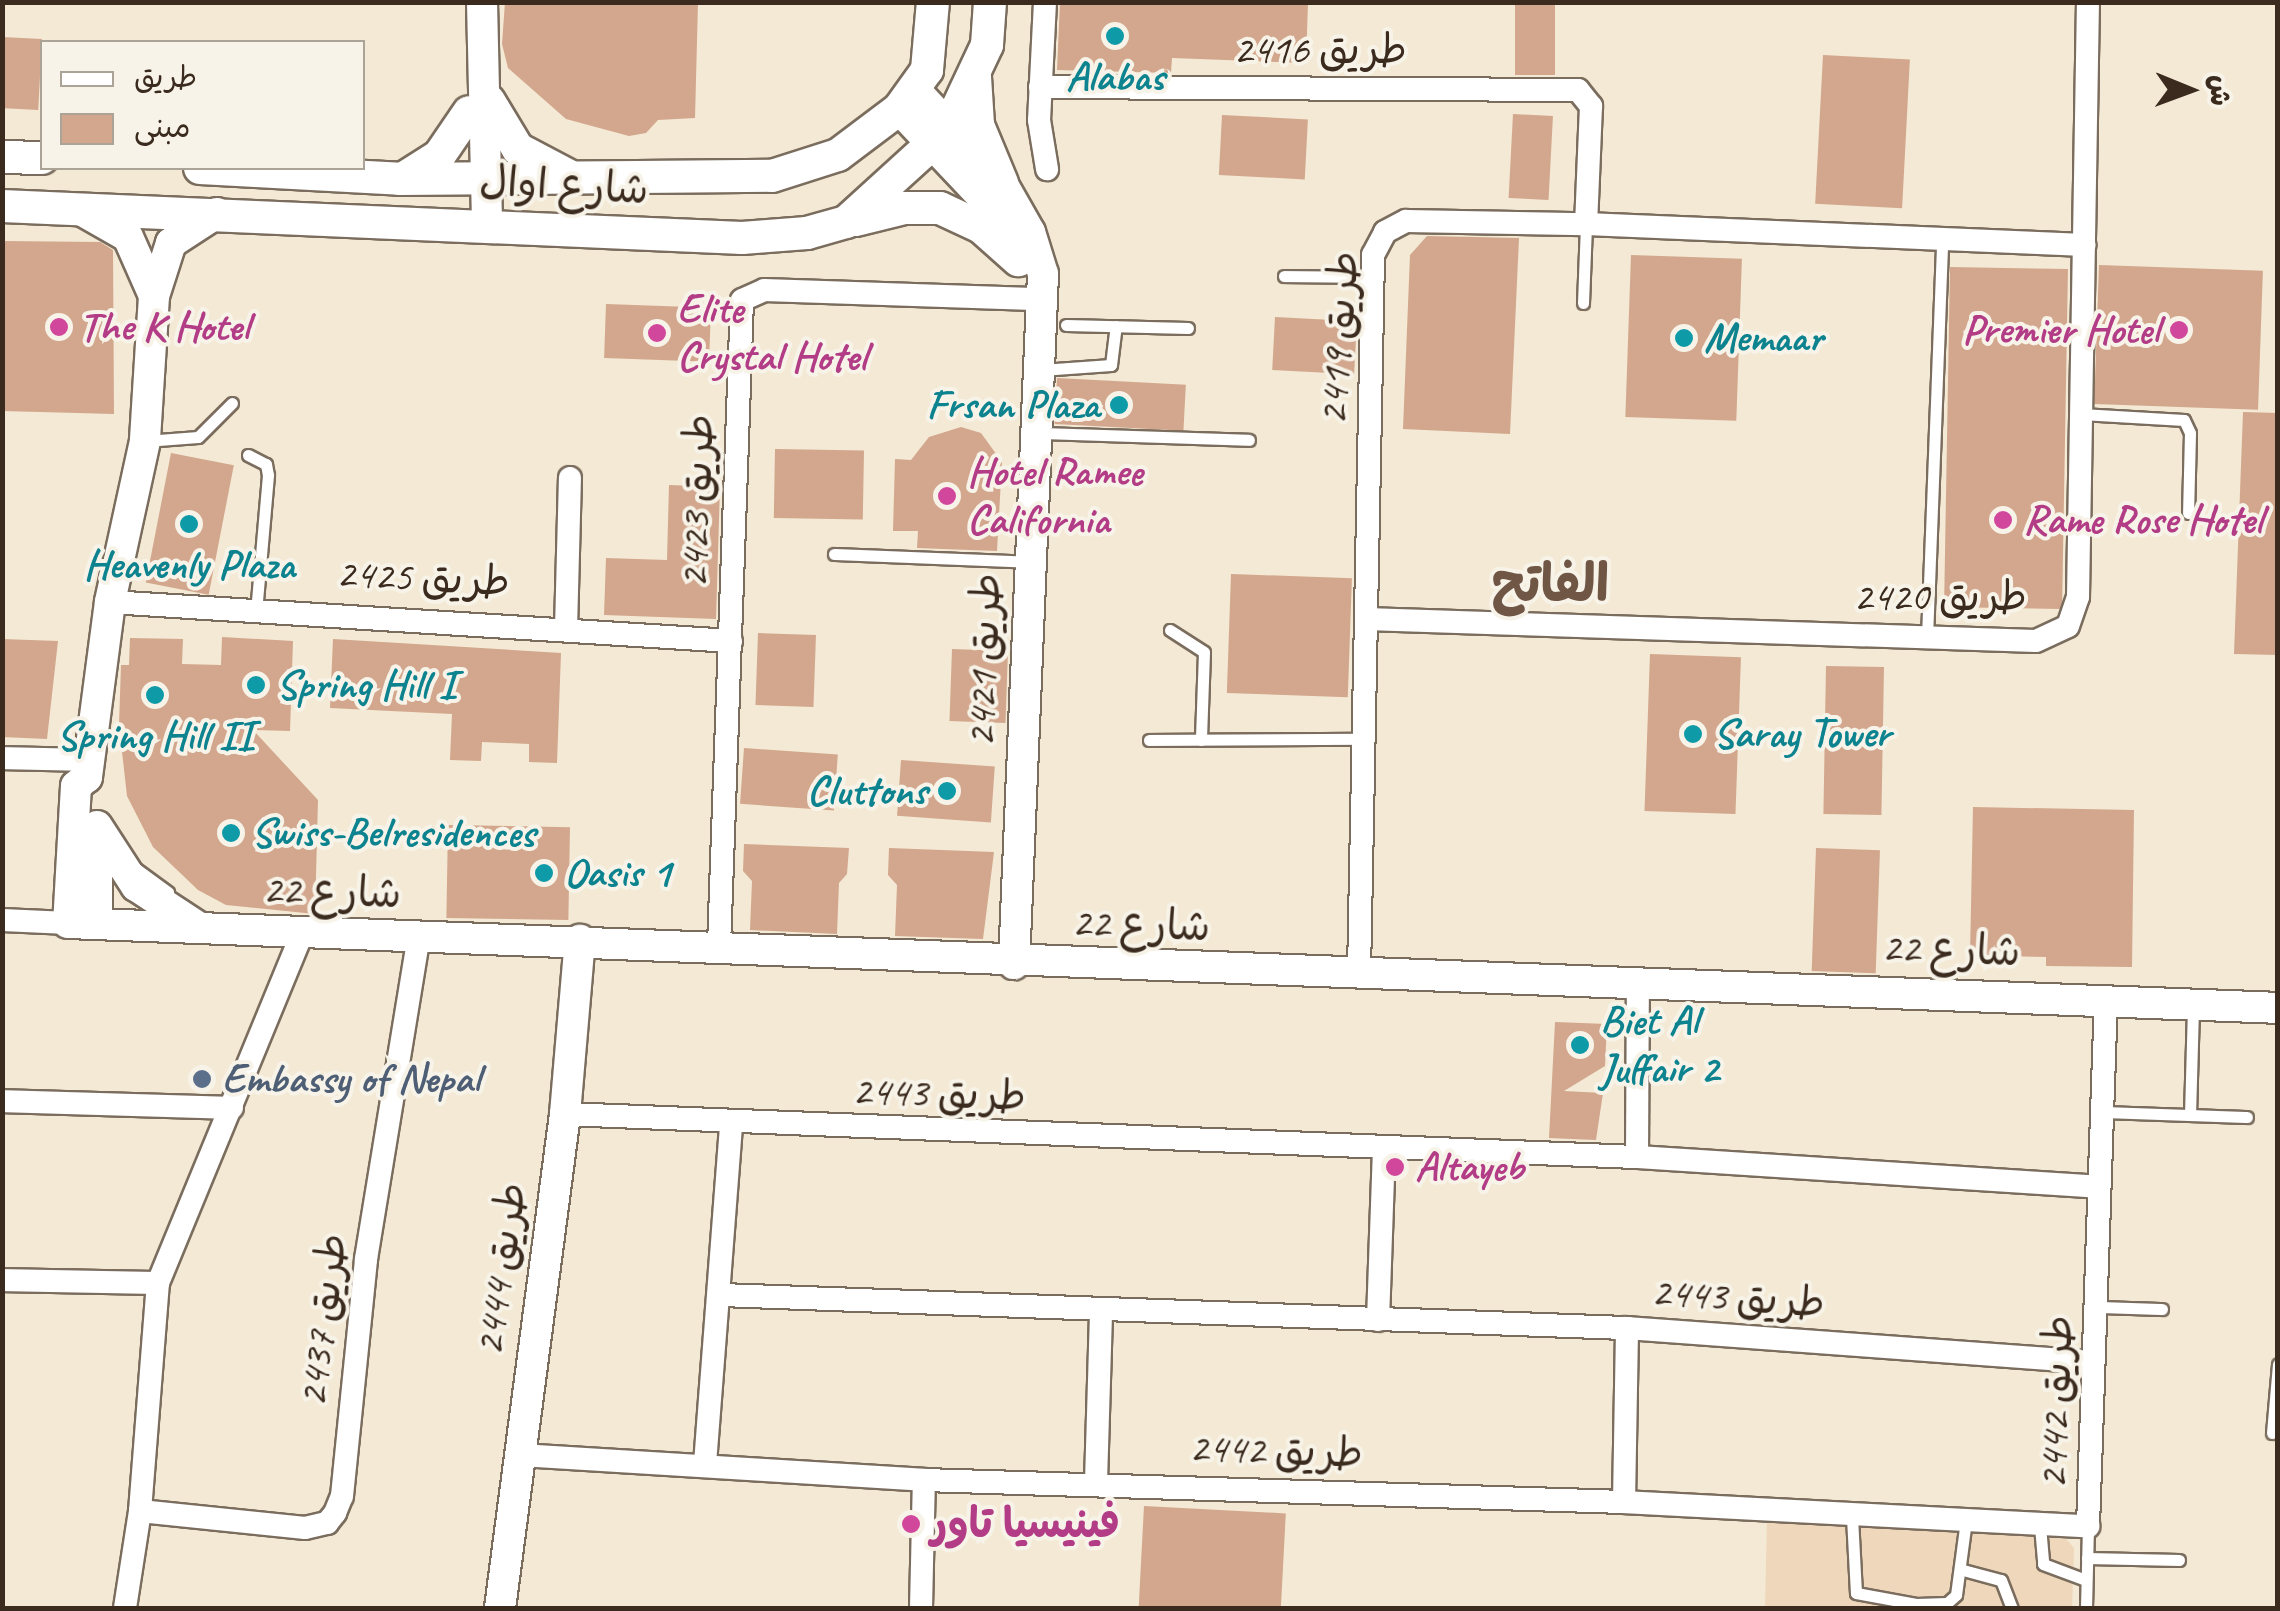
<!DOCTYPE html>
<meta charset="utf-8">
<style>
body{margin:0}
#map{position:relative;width:2280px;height:1611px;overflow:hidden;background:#f3e9d4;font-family:Caveat,"Playpen Sans Arabic",sans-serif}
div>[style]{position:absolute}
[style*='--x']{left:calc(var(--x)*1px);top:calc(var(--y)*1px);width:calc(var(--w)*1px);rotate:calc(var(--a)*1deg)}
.built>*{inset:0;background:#eed7bb}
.building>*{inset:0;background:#d2a78d;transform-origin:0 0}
.roads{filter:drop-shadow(2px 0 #7b6d5e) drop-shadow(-2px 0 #7b6d5e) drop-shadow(0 2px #7b6d5e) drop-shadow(0 -2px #7b6d5e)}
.service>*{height:11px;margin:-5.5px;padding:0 5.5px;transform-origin:5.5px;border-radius:5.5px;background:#fff}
.minor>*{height:22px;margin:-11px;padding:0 11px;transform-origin:11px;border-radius:11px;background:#fff}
.tertiary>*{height:30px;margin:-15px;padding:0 15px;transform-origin:15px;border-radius:15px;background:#fff}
.secondary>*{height:32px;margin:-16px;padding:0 16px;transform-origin:16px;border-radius:16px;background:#fff}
.dots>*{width:28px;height:28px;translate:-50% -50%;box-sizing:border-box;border:5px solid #f7f3e8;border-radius:50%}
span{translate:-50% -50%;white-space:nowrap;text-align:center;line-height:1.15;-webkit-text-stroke:8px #f7f3e8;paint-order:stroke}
.street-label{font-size:42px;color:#3b2a1e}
.culture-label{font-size:42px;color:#0d838f;font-weight:700}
.left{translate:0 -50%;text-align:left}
.right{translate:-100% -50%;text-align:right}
.hotel-label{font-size:42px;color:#b23c85;font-weight:700}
.service-label{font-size:42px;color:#4e5e75;font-weight:700}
.district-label{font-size:52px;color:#705645;font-weight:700}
.frame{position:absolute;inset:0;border:5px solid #3b2a1e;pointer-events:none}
.legend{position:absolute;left:40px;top:40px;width:325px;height:130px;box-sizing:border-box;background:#f7f3e8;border:2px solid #aca397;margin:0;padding:12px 18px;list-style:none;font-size:30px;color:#3b2a1e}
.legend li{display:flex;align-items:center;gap:20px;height:50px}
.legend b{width:50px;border:2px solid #aca397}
.north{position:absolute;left:2140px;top:40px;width:100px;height:100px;-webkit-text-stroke:8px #f7f3e8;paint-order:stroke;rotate:91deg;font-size:28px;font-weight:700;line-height:40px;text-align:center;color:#3b2a1e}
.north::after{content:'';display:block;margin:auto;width:35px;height:45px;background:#3b2a1e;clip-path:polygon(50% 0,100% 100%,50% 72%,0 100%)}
</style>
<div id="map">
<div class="built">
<i style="clip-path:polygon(1767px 1519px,2060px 1532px,2074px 1548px,2072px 1608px,1765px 1608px)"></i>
</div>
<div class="building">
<i style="clip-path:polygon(505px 2px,698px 2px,695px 118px,658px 120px,646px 133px,629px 136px,566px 119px,508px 68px,502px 44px)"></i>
<i style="clip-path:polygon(1060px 2px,1308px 2px,1306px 63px,1172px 58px,1171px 73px,1057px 70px)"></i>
<i style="left:1515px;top:2px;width:40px;height:73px"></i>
<i style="left:2px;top:37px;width:40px;height:71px;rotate:3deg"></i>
<i style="left:1823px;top:55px;width:87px;height:149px;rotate:3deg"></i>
<i style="left:1513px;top:114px;width:40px;height:84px;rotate:3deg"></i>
<i style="left:1222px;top:115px;width:86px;height:60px;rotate:3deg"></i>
<i style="clip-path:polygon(1427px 236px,1519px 238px,1510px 434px,1403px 429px,1410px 255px)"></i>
<i style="clip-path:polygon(2px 241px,100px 242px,113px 250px,114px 414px,2px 411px)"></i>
<i style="left:1631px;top:255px;width:111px;height:162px;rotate:2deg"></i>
<i style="left:2099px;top:265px;width:164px;height:139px;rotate:2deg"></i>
<i style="left:1950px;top:267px;width:118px;height:340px;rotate:1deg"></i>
<i style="left:606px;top:304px;width:105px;height:54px;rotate:2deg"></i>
<i style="left:1275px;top:317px;width:82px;height:53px;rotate:3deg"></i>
<i style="left:1057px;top:378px;width:129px;height:46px;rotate:3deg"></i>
<i style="clip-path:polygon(2243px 412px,2278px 413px,2278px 655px,2234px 654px)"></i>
<i style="clip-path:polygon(961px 427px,981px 433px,1002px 462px,997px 551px,917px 548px,918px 531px,893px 531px,895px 459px,911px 460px,929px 437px)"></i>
<i style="left:775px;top:449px;width:89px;height:69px;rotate:1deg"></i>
<i style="left:171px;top:453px;width:64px;height:132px;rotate:11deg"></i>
<i style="clip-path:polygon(669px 485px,720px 487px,716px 619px,604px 615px,606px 558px,667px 560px)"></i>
<i style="left:1231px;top:574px;width:121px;height:119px;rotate:2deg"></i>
<i style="left:758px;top:633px;width:58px;height:72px;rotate:2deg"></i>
<i style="clip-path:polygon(222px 637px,293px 641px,290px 731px,253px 730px,318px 800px,315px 914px,226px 905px,198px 890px,153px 847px,127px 796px,119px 725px,121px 665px,129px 665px,130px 638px,183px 639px,182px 664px,221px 665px)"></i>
<i style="clip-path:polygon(2px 639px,58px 641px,47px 739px,2px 737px)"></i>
<i style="clip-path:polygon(333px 639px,561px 653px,557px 763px,529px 762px,529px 744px,482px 742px,481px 761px,450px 760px,452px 714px,330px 708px)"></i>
<i style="left:952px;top:649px;width:56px;height:72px;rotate:2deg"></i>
<i style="left:1650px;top:654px;width:91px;height:157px;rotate:2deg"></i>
<i style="left:1826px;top:666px;width:58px;height:148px;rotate:1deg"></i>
<i style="left:744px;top:748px;width:94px;height:56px;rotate:4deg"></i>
<i style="left:901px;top:760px;width:94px;height:56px;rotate:4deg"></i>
<i style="clip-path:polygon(1973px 807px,2134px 810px,2132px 967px,2046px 966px,2046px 957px,1970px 955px)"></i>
<i style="left:448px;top:825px;width:122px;height:93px;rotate:1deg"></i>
<i style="clip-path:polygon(744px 844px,849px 848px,847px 874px,839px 883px,837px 934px,750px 930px,752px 881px,743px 871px)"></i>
<i style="clip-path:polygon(889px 848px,994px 852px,983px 939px,895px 936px,897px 885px,888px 875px)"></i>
<i style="left:1816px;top:848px;width:64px;height:123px;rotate:2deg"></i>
<i style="clip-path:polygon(1555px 1022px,1607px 1024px,1605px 1066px,1564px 1091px,1603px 1093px,1596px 1140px,1549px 1138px)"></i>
<i style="left:1144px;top:1506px;width:142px;height:102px;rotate:3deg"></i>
</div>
<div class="roads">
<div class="service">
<i style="--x:1284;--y:276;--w:89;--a:0.6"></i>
<i style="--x:1583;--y:303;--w:79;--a:-87.8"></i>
<i style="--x:1066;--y:325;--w:122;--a:1.4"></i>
<i style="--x:1041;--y:370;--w:70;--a:-4.1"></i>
<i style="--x:1111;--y:365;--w:39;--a:-83"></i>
<i style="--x:2081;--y:414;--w:103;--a:3.3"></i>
<i style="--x:2184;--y:420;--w:14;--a:65"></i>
<i style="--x:2190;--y:433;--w:80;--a:91.4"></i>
<i style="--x:1040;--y:433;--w:209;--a:1.9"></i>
<i style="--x:145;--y:441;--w:53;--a:-4.3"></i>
<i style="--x:198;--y:437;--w:48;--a:-45"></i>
<i style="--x:248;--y:455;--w:20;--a:27"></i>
<i style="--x:266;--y:464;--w:11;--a:80"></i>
<i style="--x:268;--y:475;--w:137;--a:95"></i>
<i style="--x:834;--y:554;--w:196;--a:2.3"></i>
<i style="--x:1170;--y:630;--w:40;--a:32.9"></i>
<i style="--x:1204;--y:652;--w:88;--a:92"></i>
<i style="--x:1927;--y:637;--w:396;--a:-87.8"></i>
<i style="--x:1149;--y:740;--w:211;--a:-0.3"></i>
<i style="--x:135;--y:868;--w:41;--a:36"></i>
<i style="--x:2102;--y:1112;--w:145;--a:2"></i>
<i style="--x:2190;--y:1115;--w:106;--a:-88.4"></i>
<i style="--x:2098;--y:1307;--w:64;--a:1.8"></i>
<i style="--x:2272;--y:1433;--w:69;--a:-85"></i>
<i style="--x:1852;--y:1517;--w:76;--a:87"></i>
<i style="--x:1856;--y:1593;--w:61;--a:10.4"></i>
<i style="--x:1916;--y:1604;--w:31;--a:-2"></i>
<i style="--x:1947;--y:1603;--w:12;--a:-42"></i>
<i style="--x:1956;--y:1595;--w:76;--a:-82.4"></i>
<i style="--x:2040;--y:1526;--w:38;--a:85"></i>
<i style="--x:2043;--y:1564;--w:46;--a:20.4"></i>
<i style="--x:2087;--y:1558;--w:92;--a:1.2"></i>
<i style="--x:1963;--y:1570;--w:39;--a:15"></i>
<i style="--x:2001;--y:1580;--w:30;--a:69"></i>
<i style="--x:2086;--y:1608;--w:82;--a:-88.6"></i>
</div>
<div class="minor">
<i style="--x:1045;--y:2;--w:118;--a:92.9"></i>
<i style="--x:1039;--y:120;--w:50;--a:80.7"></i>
<i style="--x:1040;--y:87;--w:538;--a:0.32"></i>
<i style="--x:1578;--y:90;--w:21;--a:51"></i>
<i style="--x:1591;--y:106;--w:118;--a:92.4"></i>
<i style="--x:110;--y:602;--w:622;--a:3.59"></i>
<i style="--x:1366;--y:619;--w:670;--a:1.88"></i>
<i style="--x:2036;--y:641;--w:35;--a:-25"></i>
<i style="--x:2068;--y:626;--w:31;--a:-71"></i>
<i style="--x:2078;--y:597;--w:595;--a:-89.04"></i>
<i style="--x:566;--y:629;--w:151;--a:-88.5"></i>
<i style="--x:2;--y:758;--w:87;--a:1.3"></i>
<i style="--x:2;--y:920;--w:66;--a:2.6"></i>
<i style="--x:719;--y:946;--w:646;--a:-87.96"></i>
<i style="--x:742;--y:300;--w:24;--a:-24"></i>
<i style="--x:764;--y:290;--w:277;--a:1.9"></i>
<i style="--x:1359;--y:973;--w:718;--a:-88.88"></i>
<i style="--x:1373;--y:255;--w:26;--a:-62"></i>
<i style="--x:1385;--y:232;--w:24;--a:-28"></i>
<i style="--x:1406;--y:221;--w:180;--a:1"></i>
<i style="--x:1586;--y:224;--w:499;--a:2.4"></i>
<i style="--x:2;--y:1101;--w:230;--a:1.7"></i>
<i style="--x:565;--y:1114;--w:1073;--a:2.3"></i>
<i style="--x:1637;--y:1157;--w:459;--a:3.7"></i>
<i style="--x:1637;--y:1157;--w:176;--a:-89.7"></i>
<i style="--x:2;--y:1280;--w:156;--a:1.1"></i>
<i style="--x:721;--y:1295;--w:907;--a:2.09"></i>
<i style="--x:1627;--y:1328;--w:467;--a:4.2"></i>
<i style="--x:1378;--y:1320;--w:170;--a:-88"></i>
<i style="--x:519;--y:1455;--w:406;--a:3.5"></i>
<i style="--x:924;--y:1480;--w:700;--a:1.8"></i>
<i style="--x:1624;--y:1502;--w:465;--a:3"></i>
<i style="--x:2088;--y:1526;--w:528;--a:-88.05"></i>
<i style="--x:705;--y:1464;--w:342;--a:-85.6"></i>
<i style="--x:1096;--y:1482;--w:170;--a:-88.3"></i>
<i style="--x:1624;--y:1502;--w:174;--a:-89"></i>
<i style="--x:140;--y:1511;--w:166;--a:5.9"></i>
<i style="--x:305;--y:1528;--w:23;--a:-13"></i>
<i style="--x:327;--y:1523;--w:13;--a:-51"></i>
<i style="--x:335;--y:1513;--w:18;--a:-68"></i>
<i style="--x:342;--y:1496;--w:238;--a:-84.2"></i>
<i style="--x:366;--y:1259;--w:326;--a:-80.7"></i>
<i style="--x:125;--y:1608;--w:98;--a:-81.2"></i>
<i style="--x:140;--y:1511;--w:229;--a:-85.5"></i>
<i style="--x:158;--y:1283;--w:375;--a:-67.6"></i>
<i style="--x:921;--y:1608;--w:128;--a:-88.7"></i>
</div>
<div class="tertiary">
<i style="--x:482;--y:2;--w:221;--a:88.7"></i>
<i style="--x:914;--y:89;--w:129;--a:46.9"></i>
<i style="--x:1002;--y:183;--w:56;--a:60.3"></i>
<i style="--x:1030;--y:232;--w:44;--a:72.8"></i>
<i style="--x:1043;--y:274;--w:691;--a:92.41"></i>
<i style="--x:899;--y:109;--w:129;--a:46.6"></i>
<i style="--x:988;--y:203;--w:62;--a:62.2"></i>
<i style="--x:79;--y:209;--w:56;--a:29.7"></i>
<i style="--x:128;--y:237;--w:64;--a:66.2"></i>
<i style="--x:217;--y:213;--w:55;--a:146.9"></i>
<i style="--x:171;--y:243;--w:56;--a:107.8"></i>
<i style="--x:154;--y:296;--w:145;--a:93.6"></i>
<i style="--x:145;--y:441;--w:165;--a:102.3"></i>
<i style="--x:110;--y:602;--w:177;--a:97.5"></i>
<i style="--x:87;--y:777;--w:14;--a:141"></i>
<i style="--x:76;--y:786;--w:137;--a:93.3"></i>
<i style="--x:68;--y:923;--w:2212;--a:2.2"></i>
<i style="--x:97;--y:826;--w:72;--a:57"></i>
<i style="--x:136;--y:886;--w:73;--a:33.3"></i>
<i style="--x:97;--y:923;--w:90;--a:-90"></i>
<i style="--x:500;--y:1608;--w:498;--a:-82.5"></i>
<i style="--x:565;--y:1114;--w:175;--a:-85.1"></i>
</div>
<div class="secondary">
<i style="--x:975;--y:77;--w:48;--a:86.4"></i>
<i style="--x:978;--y:125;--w:63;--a:67.5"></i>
<i style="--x:489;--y:101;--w:56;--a:58.9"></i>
<i style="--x:518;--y:149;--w:60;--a:27.8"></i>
<i style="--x:2;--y:157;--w:40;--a:1.4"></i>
<i style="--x:200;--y:168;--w:200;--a:3.1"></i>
<i style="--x:400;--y:179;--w:372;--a:-0.5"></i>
<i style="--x:772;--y:176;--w:69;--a:-17.7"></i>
<i style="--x:838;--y:155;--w:76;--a:-37"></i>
<i style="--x:899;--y:109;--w:48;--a:-54.3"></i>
<i style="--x:927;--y:70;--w:68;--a:-85"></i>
<i style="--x:404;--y:178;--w:41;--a:-32.2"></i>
<i style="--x:439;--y:156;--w:53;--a:-55.7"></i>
<i style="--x:2;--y:206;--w:741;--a:2.48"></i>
<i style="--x:742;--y:238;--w:65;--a:-4.4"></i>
<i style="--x:807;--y:233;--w:41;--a:-15.8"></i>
<i style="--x:846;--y:222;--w:137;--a:-42.3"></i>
<i style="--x:947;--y:130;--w:94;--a:-64.8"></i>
<i style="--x:987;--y:45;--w:43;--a:-86"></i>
<i style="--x:856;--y:220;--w:49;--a:-14"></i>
<i style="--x:904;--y:208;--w:36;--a:0"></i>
<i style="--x:940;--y:208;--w:45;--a:24.9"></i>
<i style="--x:981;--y:227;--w:50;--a:41.7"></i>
</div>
</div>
<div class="dots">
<i style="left:1115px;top:36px;background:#0f9aa8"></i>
<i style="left:59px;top:327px;background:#d1479c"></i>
<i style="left:2179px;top:330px;background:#d1479c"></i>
<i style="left:657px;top:333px;background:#d1479c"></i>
<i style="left:1684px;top:338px;background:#0f9aa8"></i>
<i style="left:1119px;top:405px;background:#0f9aa8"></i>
<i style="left:947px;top:496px;background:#d1479c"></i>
<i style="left:2003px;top:520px;background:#d1479c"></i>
<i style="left:189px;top:524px;background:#0f9aa8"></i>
<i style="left:256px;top:685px;background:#0f9aa8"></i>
<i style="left:155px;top:695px;background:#0f9aa8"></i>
<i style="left:1693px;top:734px;background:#0f9aa8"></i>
<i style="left:947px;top:791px;background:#0f9aa8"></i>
<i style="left:231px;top:833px;background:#0f9aa8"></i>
<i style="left:544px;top:873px;background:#0f9aa8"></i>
<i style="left:1580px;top:1045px;background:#0f9aa8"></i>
<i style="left:202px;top:1079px;background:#5c6f8a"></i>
<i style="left:1395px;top:1167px;background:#d1479c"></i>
<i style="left:911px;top:1524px;background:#d1479c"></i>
</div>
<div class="street-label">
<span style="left:1320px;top:50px">طريق 2416</span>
<span style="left:564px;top:186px;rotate:3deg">شارع اوال</span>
<span style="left:1339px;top:338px;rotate:-86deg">طريق 2419</span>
<span style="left:697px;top:501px;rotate:-88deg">طريق 2423</span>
<span style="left:423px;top:578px;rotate:3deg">طريق 2425</span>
<span style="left:1940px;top:597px">طريق 2420</span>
<span style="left:984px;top:660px;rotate:-88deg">طريق 2421</span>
<span style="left:332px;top:892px;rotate:2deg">شارع 22</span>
<span style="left:1141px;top:925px;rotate:2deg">شارع 22</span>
<span style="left:1951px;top:950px;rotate:2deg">شارع 22</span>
<span style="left:939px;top:1094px;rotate:2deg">طريق 2443</span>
<span style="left:501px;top:1269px;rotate:-82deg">طريق 2444</span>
<span style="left:1738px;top:1298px;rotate:4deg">طريق 2443</span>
<span style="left:323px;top:1320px;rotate:-83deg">طريق 2437</span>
<span style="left:2056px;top:1402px;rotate:-88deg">طريق 2442</span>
<span style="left:1276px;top:1451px;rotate:2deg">طريق 2442</span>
</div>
<div class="culture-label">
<span style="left:1115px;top:77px">Alabas</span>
<span class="left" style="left:1704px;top:338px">Memaar</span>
<span class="right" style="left:1099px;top:405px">Frsan Plaza</span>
<span style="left:189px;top:565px">Heavenly Plaza</span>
<span class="left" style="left:276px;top:685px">Spring Hill I</span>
<span class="left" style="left:1713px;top:734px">Saray Tower</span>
<span style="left:155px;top:736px">Spring Hill II</span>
<span class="right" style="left:927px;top:791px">Cluttons</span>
<span class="left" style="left:251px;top:833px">Swiss-Belresidences</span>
<span class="left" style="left:564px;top:873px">Oasis 1</span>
<span class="left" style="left:1600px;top:1045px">Biet Al<br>Juffair 2</span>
</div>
<div class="hotel-label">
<span class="left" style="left:677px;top:333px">Elite<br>Crystal Hotel</span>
<span class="left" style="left:79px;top:327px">The K Hotel</span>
<span class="right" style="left:2159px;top:330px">Premier Hotel</span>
<span class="left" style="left:967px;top:496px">Hotel Ramee<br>California</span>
<span class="left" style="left:2023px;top:520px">Rame Rose Hotel</span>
<span class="left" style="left:1415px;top:1167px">Altayeb</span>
<span class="left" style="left:931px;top:1524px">فينيسيا تاور</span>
</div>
<div class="service-label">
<span class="left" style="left:222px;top:1079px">Embassy of Nepal</span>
</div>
<div class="district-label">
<span style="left:1550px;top:585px">الفاتح</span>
</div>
<div class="frame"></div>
<ul class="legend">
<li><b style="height:12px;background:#fff"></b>طريق</li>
<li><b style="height:28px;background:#d2a78d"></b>مبنى</li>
</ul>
<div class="north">ش</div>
</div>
